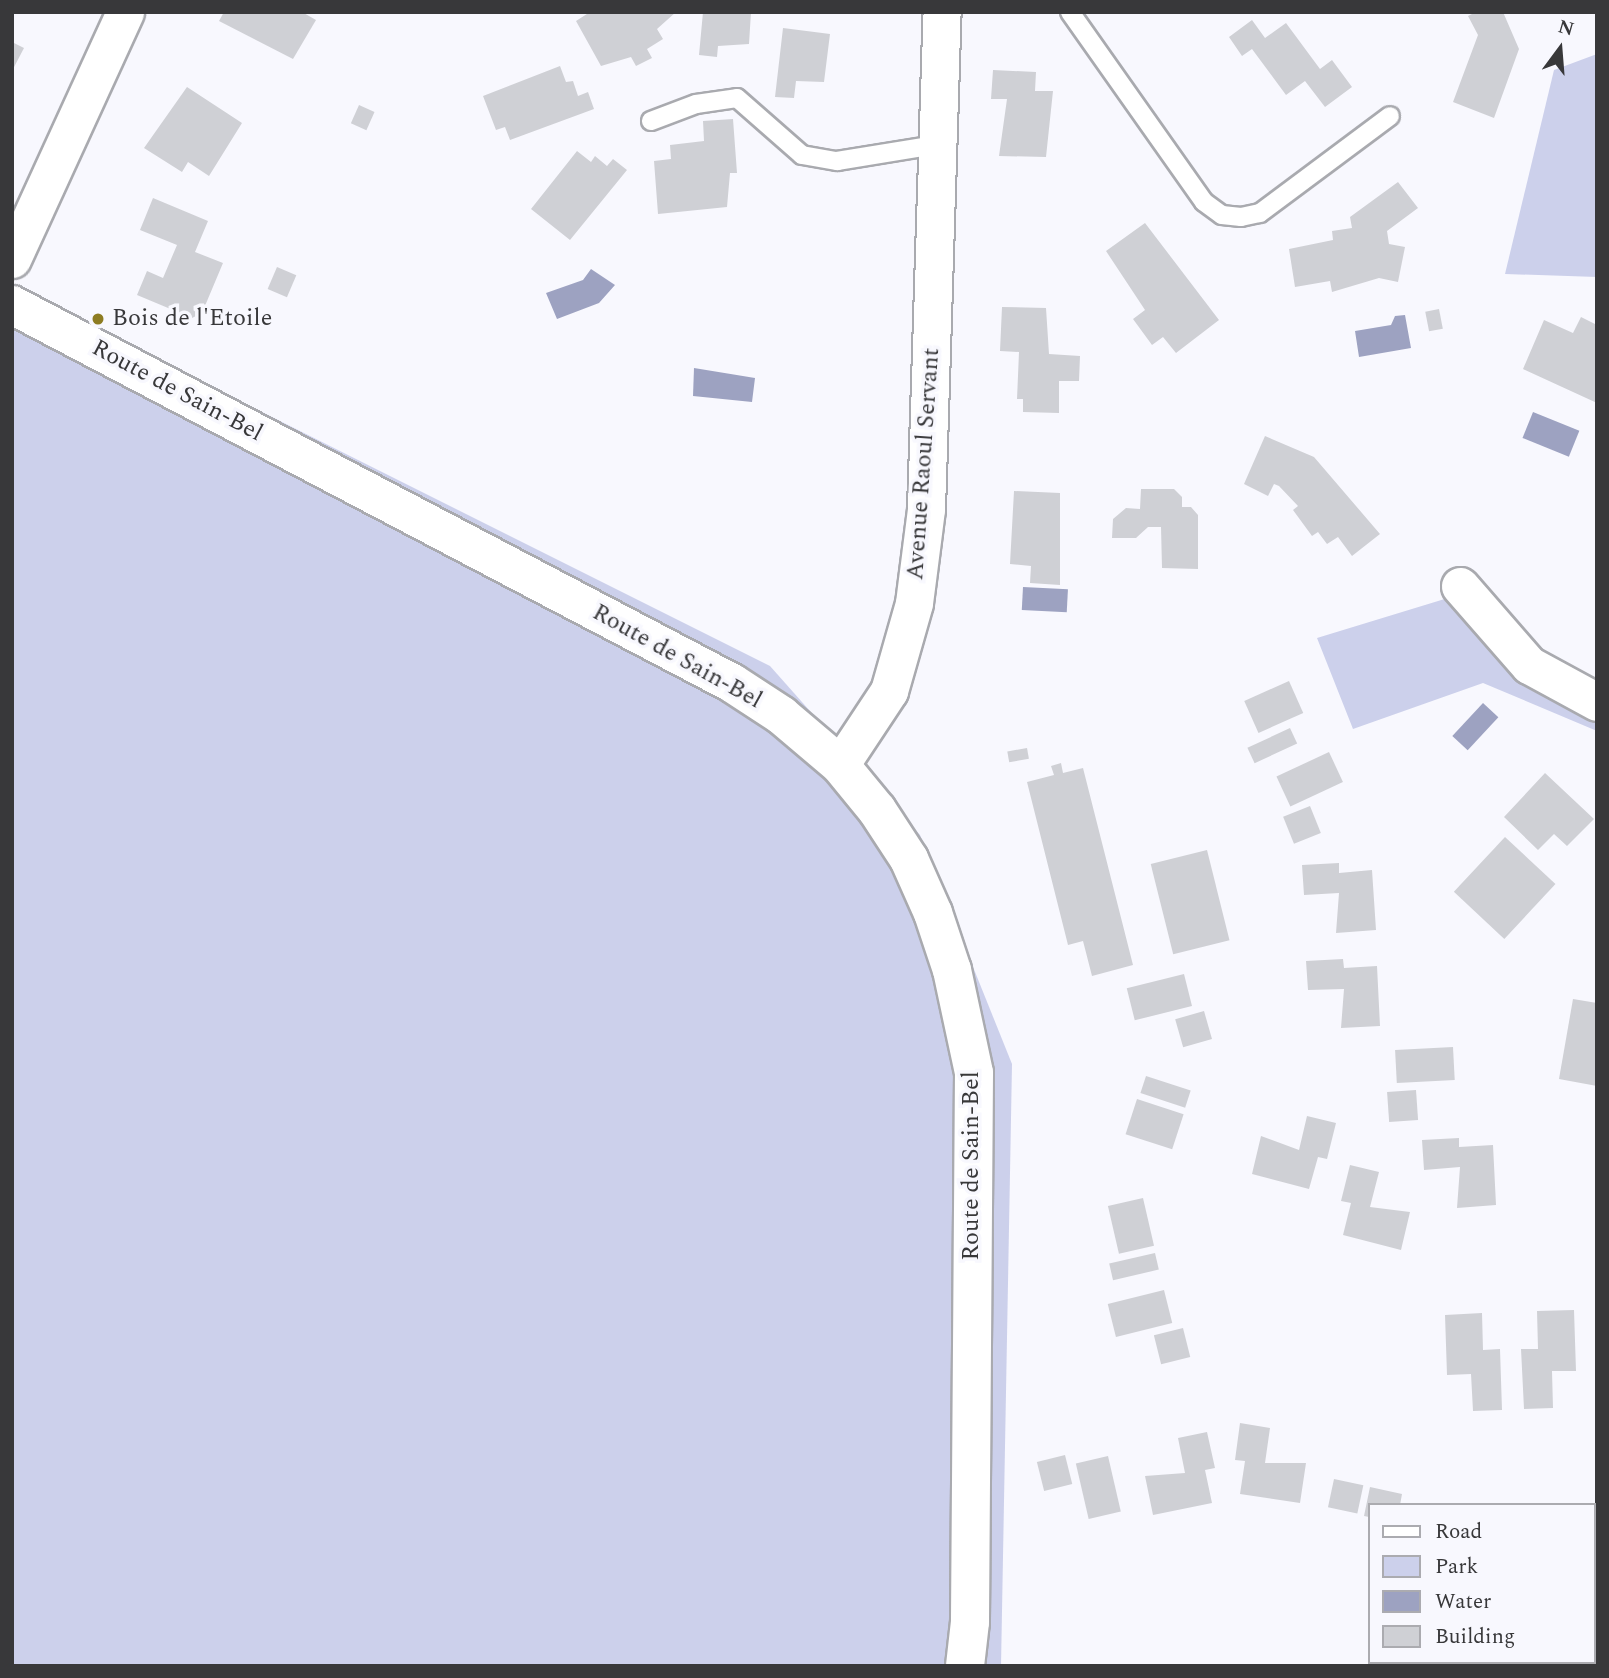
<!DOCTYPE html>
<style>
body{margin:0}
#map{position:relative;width:1609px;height:1678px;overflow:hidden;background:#f8f8fe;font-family:Spectral,serif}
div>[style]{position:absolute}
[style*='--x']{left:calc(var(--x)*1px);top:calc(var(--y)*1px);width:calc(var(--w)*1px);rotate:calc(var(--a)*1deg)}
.green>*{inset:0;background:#ccd0eb}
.water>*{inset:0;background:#9da2c1;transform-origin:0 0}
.building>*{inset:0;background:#cfd0d5;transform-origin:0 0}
.roads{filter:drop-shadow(2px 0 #a9aaaf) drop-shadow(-2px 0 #a9aaaf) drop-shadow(0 2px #a9aaaf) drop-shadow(0 -2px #a9aaaf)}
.service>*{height:18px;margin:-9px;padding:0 9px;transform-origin:9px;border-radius:9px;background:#fff}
.minor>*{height:37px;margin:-18.5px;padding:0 18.5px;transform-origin:18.5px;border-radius:18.5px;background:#fff}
.secondary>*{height:38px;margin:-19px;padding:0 19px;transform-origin:19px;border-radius:19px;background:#fff}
.dots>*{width:19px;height:19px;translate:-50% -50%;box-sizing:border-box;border:4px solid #f8f8fe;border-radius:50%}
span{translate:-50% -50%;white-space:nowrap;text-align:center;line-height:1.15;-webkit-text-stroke:7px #f8f8fe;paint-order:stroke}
.poi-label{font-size:24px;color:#38383a}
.left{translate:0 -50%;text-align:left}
.street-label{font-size:24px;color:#38383a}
.frame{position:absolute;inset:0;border:14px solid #38383a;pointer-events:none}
.legend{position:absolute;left:1368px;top:1503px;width:228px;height:161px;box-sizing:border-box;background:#f8f8fe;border:2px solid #ababb0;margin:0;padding:9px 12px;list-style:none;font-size:21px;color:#38383a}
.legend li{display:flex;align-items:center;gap:14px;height:35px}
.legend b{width:35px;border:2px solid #ababb0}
.north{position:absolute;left:1525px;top:14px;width:70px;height:70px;-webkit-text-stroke:5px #f8f8fe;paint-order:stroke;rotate:16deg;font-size:19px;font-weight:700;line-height:28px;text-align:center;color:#38383a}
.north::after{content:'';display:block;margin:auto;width:24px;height:32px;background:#38383a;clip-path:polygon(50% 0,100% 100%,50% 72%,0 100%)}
</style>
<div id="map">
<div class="green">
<i style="clip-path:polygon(1597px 54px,1597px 277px,1505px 274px,1554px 70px)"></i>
<i style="clip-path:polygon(12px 287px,770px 666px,920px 835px,1012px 1064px,1001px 1666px,12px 1666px)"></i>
<i style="clip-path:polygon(1461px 594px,1597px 706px,1597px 731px,1483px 683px,1353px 729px,1317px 638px)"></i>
</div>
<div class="water">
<i style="clip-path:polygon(591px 269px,615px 285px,599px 303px,557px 319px,546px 293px,583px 280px)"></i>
<i style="clip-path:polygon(1405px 315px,1411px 348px,1359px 357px,1355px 331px,1391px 325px,1395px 316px)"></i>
<i style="clip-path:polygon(694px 368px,755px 378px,752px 402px,693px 396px)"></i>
<i style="left:1533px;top:412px;width:50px;height:28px;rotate:22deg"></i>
<i style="left:1023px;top:587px;width:45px;height:23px;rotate:3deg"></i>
<i style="left:1483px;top:703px;width:21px;height:45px;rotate:43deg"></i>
</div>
<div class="building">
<i style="clip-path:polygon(224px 12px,302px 12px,316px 20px,293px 59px,219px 21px)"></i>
<i style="clip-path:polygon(590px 12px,676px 12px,657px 29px,663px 39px,647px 49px,652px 58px,636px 66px,631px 57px,601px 66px,576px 21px)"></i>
<i style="clip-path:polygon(703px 12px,751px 12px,749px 44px,718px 46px,717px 57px,699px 55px)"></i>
<i style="clip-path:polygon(1476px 12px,1503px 12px,1519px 49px,1494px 118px,1453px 102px,1478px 35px,1468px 16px)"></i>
<i style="clip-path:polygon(1252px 20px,1265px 38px,1286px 23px,1320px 69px,1332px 60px,1352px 87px,1325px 107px,1305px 81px,1286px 95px,1252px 49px,1242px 56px,1229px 37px)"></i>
<i style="clip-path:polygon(783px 28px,830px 34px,824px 82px,796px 81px,794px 98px,775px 97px)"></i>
<i style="clip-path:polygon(12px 42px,24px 48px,12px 71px)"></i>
<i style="clip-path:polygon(560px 66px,566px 82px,573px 81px,578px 96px,588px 92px,594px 109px,510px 140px,505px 127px,496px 130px,483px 96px)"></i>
<i style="clip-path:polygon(993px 70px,1036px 72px,1035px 91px,1053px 91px,1046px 157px,999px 156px,1007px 99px,991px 99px)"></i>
<i style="clip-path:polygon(187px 87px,242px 123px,209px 176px,188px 162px,182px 172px,144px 148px)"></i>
<i style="left:359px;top:105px;width:17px;height:20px;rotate:24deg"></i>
<i style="clip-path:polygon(733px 119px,737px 173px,730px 173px,727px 207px,658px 214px,654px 161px,671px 159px,670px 145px,704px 141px,703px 121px)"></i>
<i style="clip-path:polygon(577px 151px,591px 162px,595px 156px,607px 166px,613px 159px,627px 170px,570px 240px,531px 209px)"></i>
<i style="clip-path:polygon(1398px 182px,1418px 208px,1387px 231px,1389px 244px,1405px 247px,1398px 282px,1379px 278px,1332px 292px,1330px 281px,1295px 287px,1289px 249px,1333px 240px,1332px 231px,1352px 228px,1350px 217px)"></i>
<i style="clip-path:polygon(153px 198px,208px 221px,195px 252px,223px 263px,202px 313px,192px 318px,137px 295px,147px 271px,163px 278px,177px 245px,140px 230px)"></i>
<i style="clip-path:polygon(1145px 223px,1219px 320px,1176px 353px,1163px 337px,1152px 345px,1133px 319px,1145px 310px,1106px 251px)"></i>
<i style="left:277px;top:267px;width:21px;height:24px;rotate:23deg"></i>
<i style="clip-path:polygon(1002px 307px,1046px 308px,1049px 354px,1080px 356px,1079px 381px,1059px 381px,1059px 413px,1023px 412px,1023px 399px,1017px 399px,1019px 352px,1000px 351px)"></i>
<i style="left:1439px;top:309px;width:20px;height:14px;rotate:79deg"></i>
<i style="clip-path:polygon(1581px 317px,1597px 325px,1597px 403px,1523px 369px,1544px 320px,1573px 333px)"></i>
<i style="clip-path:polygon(1265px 436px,1314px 457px,1380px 534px,1352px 556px,1338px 537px,1327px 544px,1318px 532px,1312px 536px,1293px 510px,1298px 506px,1279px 486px,1274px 484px,1268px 496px,1244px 484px)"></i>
<i style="clip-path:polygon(1141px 489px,1174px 489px,1182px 497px,1182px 507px,1191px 507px,1198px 515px,1198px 569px,1162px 568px,1161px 527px,1148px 527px,1136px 538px,1112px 538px,1113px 519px,1126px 508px,1140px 509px)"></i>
<i style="clip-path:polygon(1014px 491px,1060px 493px,1060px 585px,1030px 583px,1031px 566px,1010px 564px)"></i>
<i style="left:1289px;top:681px;width:35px;height:49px;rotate:66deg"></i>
<i style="left:1290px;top:728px;width:17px;height:47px;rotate:65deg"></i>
<i style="left:1027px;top:748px;width:11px;height:20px;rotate:80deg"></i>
<i style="left:1329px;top:752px;width:33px;height:58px;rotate:65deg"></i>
<i style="clip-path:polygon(1061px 763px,1063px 773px,1083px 768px,1133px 965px,1092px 976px,1083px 941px,1068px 945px,1027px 782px,1054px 775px,1051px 766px)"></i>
<i style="clip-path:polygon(1545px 773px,1594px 819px,1567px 846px,1554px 834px,1538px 850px,1504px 817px)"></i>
<i style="left:1310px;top:806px;width:29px;height:29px;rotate:68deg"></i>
<i style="left:1505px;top:837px;width:69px;height:75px;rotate:43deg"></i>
<i style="left:1207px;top:850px;width:93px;height:58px;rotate:76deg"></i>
<i style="clip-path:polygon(1339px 863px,1339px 873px,1372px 870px,1376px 930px,1336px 933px,1339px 893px,1304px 895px,1302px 865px)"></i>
<i style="clip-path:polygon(1343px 959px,1344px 968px,1377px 966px,1380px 1026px,1341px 1028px,1344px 989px,1308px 990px,1306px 961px)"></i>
<i style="left:1184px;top:974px;width:33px;height:59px;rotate:76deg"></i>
<i style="clip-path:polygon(1573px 999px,1597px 1003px,1597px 1086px,1559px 1079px)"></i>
<i style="left:1204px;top:1011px;width:29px;height:30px;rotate:74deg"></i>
<i style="left:1453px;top:1047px;width:33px;height:58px;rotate:87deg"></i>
<i style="left:1146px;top:1076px;width:47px;height:18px;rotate:18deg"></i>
<i style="left:1416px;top:1090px;width:30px;height:29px;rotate:86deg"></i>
<i style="left:1137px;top:1099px;width:49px;height:37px;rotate:18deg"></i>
<i style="clip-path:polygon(1307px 1116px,1336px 1123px,1327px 1159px,1318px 1157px,1309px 1189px,1252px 1174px,1261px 1136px,1299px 1150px)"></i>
<i style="clip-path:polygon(1459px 1138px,1459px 1147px,1493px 1145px,1496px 1205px,1457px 1208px,1460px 1167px,1424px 1170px,1422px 1140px)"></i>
<i style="clip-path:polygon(1350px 1165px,1379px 1172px,1370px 1207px,1410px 1212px,1401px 1250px,1343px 1235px,1351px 1203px,1341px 1201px)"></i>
<i style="left:1143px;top:1198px;width:49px;height:36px;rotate:77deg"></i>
<i style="left:1155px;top:1253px;width:17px;height:47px;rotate:77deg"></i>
<i style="left:1164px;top:1290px;width:34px;height:58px;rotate:76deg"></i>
<i style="clip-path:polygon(1574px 1310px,1576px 1371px,1552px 1371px,1553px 1408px,1524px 1409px,1521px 1349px,1538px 1349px,1537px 1311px)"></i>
<i style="clip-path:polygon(1482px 1313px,1483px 1350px,1500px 1349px,1502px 1410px,1473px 1411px,1471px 1374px,1447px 1375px,1445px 1315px)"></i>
<i style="left:1183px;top:1328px;width:30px;height:30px;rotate:76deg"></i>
<i style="clip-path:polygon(1240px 1423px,1270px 1428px,1265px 1463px,1306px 1463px,1300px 1503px,1240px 1494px,1245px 1461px,1235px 1460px)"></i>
<i style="clip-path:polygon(1207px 1432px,1215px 1468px,1205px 1470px,1212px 1503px,1153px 1515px,1145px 1476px,1185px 1473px,1178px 1438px)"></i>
<i style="left:1065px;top:1455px;width:30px;height:29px;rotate:76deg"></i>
<i style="left:1108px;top:1456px;width:57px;height:33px;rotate:77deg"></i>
<i style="left:1334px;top:1479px;width:30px;height:29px;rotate:12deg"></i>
<i style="clip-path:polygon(1370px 1487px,1402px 1494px,1400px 1505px,1369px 1505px,1369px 1517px,1364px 1516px)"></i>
<i style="left:1597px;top:1521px;width:68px;height:4px;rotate:90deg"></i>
</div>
<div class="roads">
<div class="service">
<i style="--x:1070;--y:12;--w:232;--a:54.8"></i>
<i style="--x:1204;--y:202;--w:22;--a:36"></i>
<i style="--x:1222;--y:215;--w:19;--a:6"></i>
<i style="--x:1241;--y:217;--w:19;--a:-12"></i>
<i style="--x:1260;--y:213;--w:162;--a:-36.7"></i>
<i style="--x:651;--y:121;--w:48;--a:-20.7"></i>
<i style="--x:696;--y:104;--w:41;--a:-8.3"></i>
<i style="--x:737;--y:98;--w:86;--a:41.2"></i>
<i style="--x:802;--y:155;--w:36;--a:10"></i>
<i style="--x:837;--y:161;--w:105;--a:-9.3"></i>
</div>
<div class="minor">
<i style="--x:12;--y:259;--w:272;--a:-65.4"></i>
<i style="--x:1460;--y:586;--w:105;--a:48.9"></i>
<i style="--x:1529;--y:665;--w:77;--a:28.6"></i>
<i style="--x:840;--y:765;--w:89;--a:-56.5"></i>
<i style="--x:889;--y:691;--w:91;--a:-74.1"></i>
<i style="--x:914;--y:603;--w:95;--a:-82.7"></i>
<i style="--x:926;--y:509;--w:497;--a:-88.2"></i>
</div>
<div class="secondary">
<i style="--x:12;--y:305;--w:813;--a:27.7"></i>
<i style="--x:732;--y:683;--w:59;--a:33.1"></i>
<i style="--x:781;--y:715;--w:77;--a:40.3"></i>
<i style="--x:840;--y:765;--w:58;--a:50.6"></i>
<i style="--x:877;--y:810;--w:59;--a:56.9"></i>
<i style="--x:909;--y:859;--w:59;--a:66"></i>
<i style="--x:933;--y:913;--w:60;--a:71.6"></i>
<i style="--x:952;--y:970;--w:105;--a:77.9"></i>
<i style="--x:974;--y:1073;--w:549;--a:90.42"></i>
<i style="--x:970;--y:1622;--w:44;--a:96.5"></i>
</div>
</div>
<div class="dots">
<i style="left:98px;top:319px;background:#8d7c22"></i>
</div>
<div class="poi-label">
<span class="left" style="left:112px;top:319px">Bois de l'Etoile</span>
</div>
<div class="street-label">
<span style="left:177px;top:391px;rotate:28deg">Route de Sain-Bel</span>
<span style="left:924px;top:464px;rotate:-86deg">Avenue Raoul Servant</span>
<span style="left:677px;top:657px;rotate:29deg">Route de Sain-Bel</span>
<span style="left:972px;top:1166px;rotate:-90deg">Route de Sain-Bel</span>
</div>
<div class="frame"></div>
<ul class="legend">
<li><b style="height:9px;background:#fff"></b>Road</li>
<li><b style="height:19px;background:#ccd0eb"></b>Park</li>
<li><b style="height:19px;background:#9da2c1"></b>Water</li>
<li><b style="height:19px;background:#cfd0d5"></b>Building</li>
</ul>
<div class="north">N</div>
</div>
